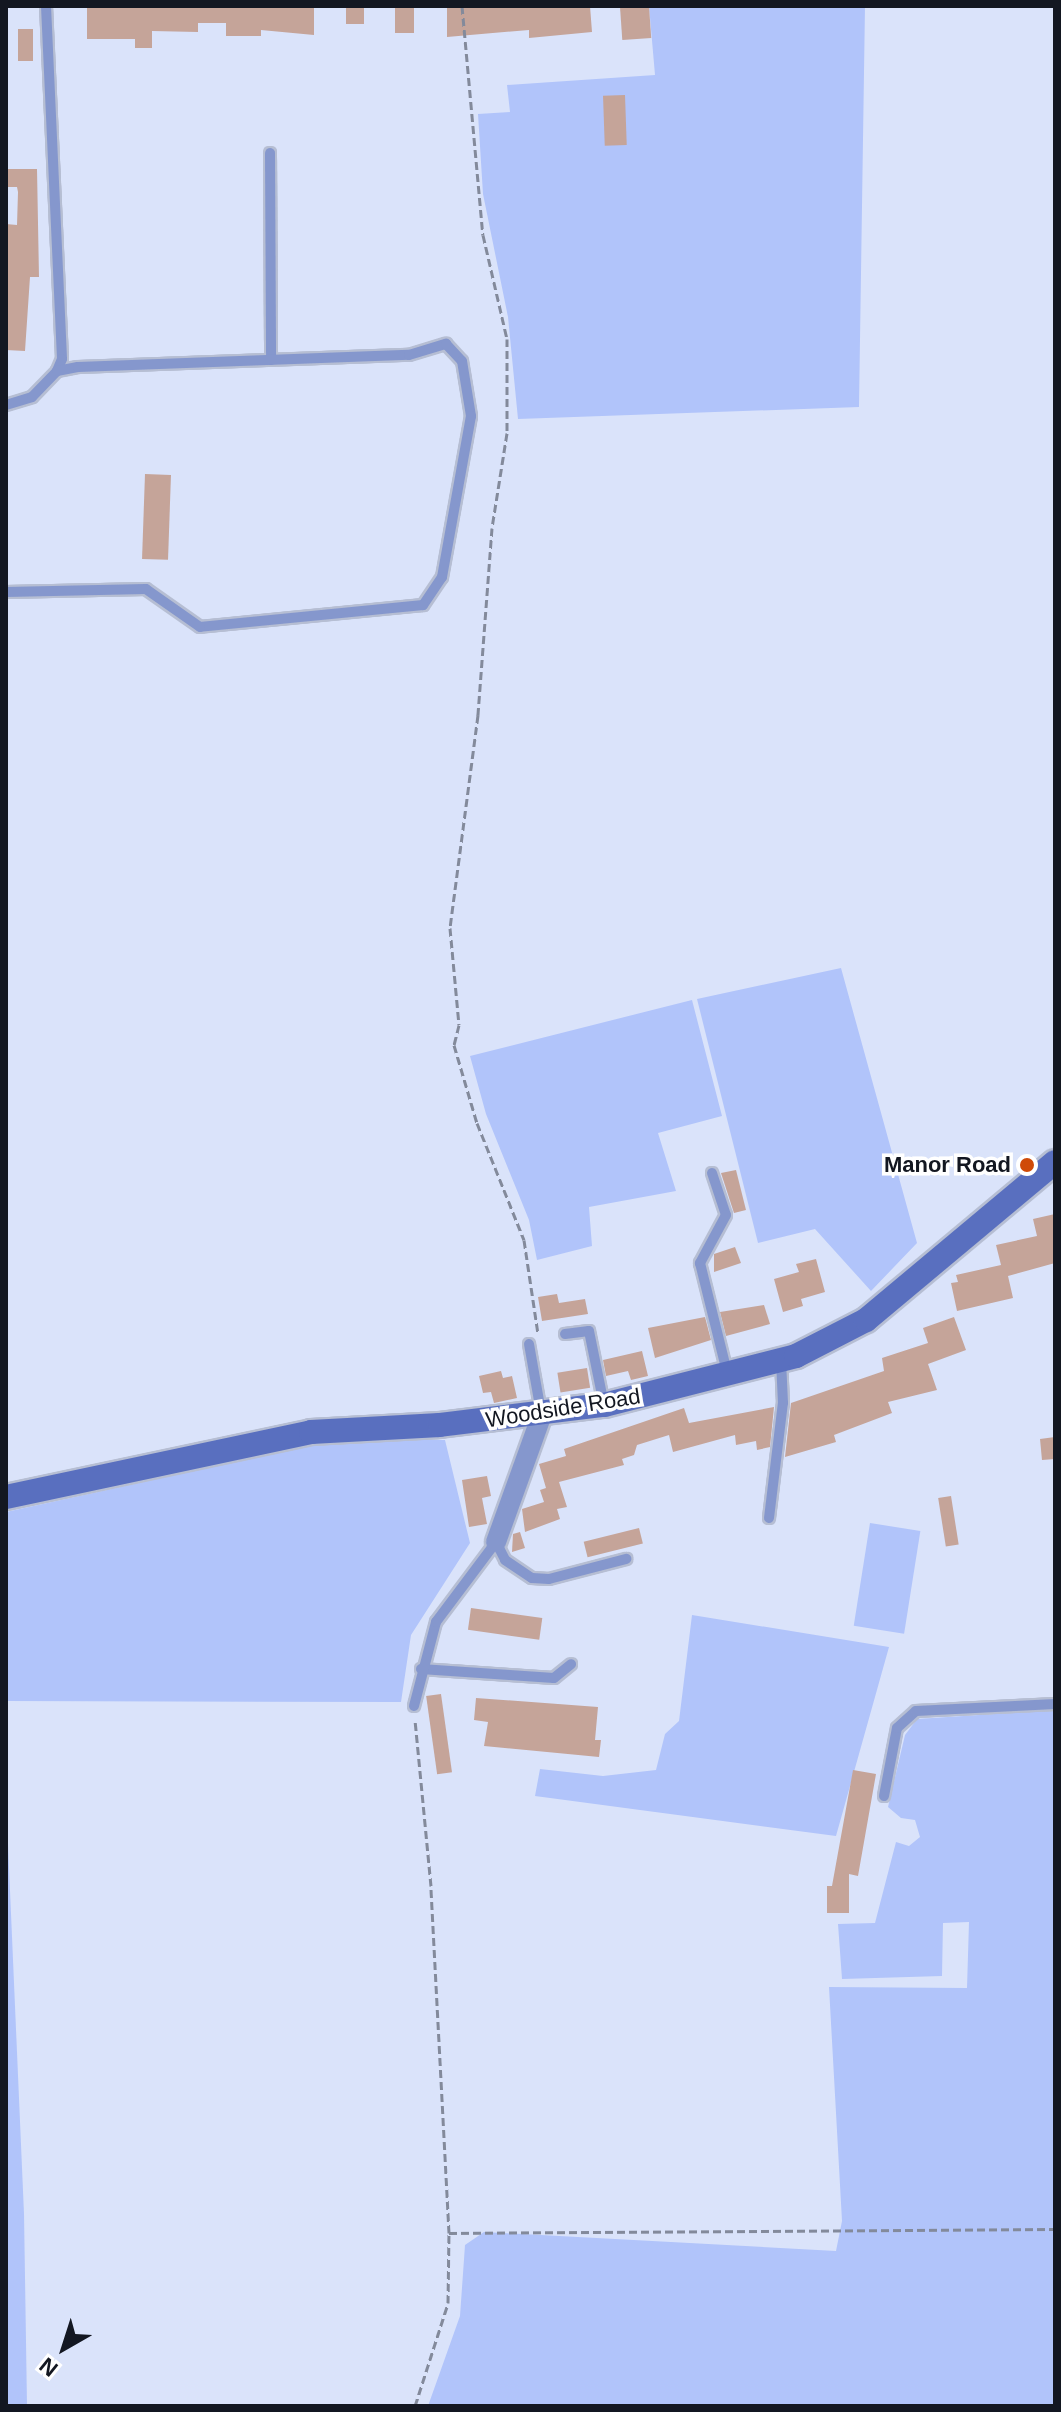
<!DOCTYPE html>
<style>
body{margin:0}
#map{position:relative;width:1061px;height:2412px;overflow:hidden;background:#dae3fa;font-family:Arial,sans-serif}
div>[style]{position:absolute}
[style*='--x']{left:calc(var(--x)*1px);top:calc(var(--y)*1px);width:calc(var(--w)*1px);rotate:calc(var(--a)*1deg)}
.green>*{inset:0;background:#b1c4fa;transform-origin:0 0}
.building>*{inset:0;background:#c5a499;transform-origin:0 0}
.path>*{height:3px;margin-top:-1.5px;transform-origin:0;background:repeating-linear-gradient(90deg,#838a9b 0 8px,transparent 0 12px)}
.roads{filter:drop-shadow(2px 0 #b6bed3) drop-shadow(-2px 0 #b6bed3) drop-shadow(0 2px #b6bed3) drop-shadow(0 -2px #b6bed3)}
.lane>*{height:10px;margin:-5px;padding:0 5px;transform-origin:5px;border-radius:5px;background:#8597cd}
.street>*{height:20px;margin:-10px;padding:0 10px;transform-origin:10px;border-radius:10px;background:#8597cd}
.secondary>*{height:24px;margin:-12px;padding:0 12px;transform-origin:12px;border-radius:12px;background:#596fbf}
.dots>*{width:22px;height:22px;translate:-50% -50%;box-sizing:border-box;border:4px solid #fff;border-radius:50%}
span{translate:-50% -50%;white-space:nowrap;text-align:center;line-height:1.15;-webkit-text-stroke:7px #fff;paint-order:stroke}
.poi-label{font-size:22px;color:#131721;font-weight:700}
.right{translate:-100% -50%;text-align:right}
.street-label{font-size:22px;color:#131721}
.frame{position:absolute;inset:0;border:8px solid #131721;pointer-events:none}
.north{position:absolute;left:24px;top:2308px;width:80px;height:80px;-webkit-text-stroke:6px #fff;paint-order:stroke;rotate:219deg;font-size:22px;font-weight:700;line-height:32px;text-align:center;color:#131721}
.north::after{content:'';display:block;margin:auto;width:28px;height:36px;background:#131721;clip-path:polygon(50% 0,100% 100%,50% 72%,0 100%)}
</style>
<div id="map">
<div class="green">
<i style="clip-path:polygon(649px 6px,865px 6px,859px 407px,518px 419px,508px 317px,483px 194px,478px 114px,510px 112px,507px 85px,655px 75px)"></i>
<i style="clip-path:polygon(841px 968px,917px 1243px,871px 1291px,815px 1229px,758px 1243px,697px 999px)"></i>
<i style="clip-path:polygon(692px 1000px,722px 1116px,658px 1133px,676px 1191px,589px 1207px,592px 1246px,537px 1260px,529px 1220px,486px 1114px,470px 1056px)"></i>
<i style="clip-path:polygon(341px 1439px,445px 1440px,470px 1543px,411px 1635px,401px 1702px,6px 1701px,6px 1512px)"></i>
<i style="left:870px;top:1523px;width:51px;height:104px;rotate:9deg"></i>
<i style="clip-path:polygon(692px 1615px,889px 1647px,836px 1836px,535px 1796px,540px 1769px,603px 1776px,656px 1770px,665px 1734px,679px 1721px)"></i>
<i style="clip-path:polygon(1055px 1710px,1055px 2406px,428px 2406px,460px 2316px,465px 2245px,484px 2232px,836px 2251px,842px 2221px,829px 1987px,967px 1988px,969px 1922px,943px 1923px,942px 1976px,842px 1979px,838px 1924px,875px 1923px,896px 1842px,909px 1846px,920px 1837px,915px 1820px,901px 1818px,888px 1807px,905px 1735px,917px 1719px)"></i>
<i style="clip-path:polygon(6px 1798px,24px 2214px,27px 2406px,6px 2406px)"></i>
</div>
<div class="building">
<i style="clip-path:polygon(87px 6px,314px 6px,314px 35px,261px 30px,261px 36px,226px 36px,226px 23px,198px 23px,198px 32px,152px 31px,152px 48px,135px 48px,135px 39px,87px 39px)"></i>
<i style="left:346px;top:6px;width:18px;height:18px"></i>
<i style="left:395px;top:6px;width:19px;height:27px"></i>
<i style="clip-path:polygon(447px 6px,590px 6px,592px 32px,529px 38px,529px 30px,447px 37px)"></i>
<i style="left:649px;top:6px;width:32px;height:29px;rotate:86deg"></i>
<i style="left:18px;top:29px;width:15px;height:32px"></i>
<i style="left:625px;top:95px;width:50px;height:22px;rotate:88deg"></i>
<i style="clip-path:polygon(6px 169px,37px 169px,39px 277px,30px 277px,25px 351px,6px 350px,6px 224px,17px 225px,18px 192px,17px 187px,6px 187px)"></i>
<i style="left:145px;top:474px;width:26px;height:85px;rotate:2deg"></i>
<i style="clip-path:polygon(736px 1170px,746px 1210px,734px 1213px,721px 1173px)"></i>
<i style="clip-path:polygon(1055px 1214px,1055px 1263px,1008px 1276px,1013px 1298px,957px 1311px,951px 1283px,958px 1282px,956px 1275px,1001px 1265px,996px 1245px,1037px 1236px,1033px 1219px)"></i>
<i style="clip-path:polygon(735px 1247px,741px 1263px,714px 1272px,714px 1254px)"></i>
<i style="clip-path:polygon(816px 1259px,825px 1292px,801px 1299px,803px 1306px,783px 1312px,774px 1279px,799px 1272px,796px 1264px)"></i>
<i style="clip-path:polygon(557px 1294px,559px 1303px,585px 1299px,588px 1314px,542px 1321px,538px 1297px)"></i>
<i style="clip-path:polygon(764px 1305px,770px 1324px,726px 1336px,720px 1312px)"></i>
<i style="clip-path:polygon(705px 1317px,711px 1340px,655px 1358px,648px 1328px)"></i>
<i style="clip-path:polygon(954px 1317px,966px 1350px,928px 1364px,937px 1390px,888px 1402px,892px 1413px,834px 1435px,836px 1442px,785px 1457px,791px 1403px,884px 1371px,882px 1358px,928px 1343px,923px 1328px)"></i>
<i style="clip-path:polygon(642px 1351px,648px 1376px,631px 1380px,628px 1371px,606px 1376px,603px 1360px)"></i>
<i style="left:587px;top:1368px;width:20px;height:30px;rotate:81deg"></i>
<i style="clip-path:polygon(501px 1371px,503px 1378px,512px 1376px,517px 1398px,494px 1403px,491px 1392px,483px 1393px,479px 1376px)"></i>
<i style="clip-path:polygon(774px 1407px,770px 1447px,757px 1450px,756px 1441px,736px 1445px,735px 1435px,673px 1452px,669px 1435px,637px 1445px,634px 1455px,622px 1459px,624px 1465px,559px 1482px,567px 1507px,557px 1509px,560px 1519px,525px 1532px,522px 1509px,544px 1502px,540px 1490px,546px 1488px,539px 1464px,566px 1456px,564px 1449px,684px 1408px,689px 1423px)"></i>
<i style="clip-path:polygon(1055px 1437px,1055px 1459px,1042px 1460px,1040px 1439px)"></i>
<i style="clip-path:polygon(487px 1476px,491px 1496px,482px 1498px,487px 1524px,469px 1527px,462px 1480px)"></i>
<i style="left:951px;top:1496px;width:49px;height:13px;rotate:81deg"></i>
<i style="left:639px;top:1528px;width:16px;height:57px;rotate:76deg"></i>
<i style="clip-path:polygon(520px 1532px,525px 1548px,512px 1552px,513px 1534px)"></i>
<i style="left:471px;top:1608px;width:72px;height:22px;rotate:8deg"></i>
<i style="left:441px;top:1694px;width:79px;height:15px;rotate:82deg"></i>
<i style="clip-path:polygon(476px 1698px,598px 1707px,595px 1740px,601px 1740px,599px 1757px,484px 1746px,488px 1722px,474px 1720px)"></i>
<i style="clip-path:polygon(853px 1770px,876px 1774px,858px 1876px,849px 1874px,849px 1913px,827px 1913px,827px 1886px,832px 1886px)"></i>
</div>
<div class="path">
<i style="--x:462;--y:6;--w:230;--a:84.8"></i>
<i style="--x:483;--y:235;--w:107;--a:77"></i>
<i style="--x:507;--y:339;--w:94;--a:90"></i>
<i style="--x:507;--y:433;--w:96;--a:99"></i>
<i style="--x:492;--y:528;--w:188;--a:94.3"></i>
<i style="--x:478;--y:715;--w:215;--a:97.5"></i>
<i style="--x:450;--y:928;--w:97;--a:84.7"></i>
<i style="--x:459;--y:1025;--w:21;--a:104"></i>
<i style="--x:454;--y:1045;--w:81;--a:73.6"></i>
<i style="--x:477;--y:1123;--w:126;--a:68.1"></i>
<i style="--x:524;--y:1240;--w:95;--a:81.5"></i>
<i style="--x:449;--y:2233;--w:606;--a:-0.38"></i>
<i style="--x:415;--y:2406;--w:108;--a:-72.2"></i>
<i style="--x:448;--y:2303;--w:70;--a:-89.2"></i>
<i style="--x:449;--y:2233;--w:347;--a:-93"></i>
<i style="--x:431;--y:1886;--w:166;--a:-95.5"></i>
</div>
<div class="roads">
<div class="lane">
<i style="--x:46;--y:6;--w:353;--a:87.4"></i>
<i style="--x:62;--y:359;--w:13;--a:113"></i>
<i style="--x:270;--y:153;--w:207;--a:89.7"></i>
<i style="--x:6;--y:405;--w:27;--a:-17"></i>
<i style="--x:32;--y:397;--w:36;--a:-46"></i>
<i style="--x:57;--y:371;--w:21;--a:-11"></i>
<i style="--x:78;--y:367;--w:331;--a:-2.1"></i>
<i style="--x:409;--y:355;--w:39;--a:-17"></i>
<i style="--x:446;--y:344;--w:23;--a:47"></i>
<i style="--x:462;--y:361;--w:56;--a:80.7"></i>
<i style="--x:471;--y:416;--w:164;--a:100.2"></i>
<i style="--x:442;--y:577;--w:34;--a:124"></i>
<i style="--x:423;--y:605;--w:224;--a:174.4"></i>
<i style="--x:200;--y:627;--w:66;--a:-144.9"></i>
<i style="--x:146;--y:589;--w:140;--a:178.8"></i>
<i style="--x:712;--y:1173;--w:44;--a:71.6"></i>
<i style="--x:726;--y:1215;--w:55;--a:118.4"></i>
<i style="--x:700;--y:1263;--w:112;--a:76.1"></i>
<i style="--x:565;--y:1334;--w:24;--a:-7"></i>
<i style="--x:589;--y:1331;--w:76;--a:78.5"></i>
<i style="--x:529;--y:1344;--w:69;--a:80"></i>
<i style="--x:769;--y:1518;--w:116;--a:-83.1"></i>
<i style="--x:783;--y:1403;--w:42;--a:-92.7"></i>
<i style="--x:496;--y:1542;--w:20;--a:63"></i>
<i style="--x:505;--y:1560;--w:32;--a:34"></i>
<i style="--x:532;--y:1578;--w:17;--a:3"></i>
<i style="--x:549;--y:1579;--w:80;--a:-14.6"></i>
<i style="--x:421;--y:1669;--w:133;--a:3.9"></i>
<i style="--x:554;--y:1678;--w:22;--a:-39"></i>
<i style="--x:414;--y:1706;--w:87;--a:-75.3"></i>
<i style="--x:436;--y:1622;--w:100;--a:-53.1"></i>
<i style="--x:884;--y:1796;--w:69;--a:-79.2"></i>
<i style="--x:897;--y:1728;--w:25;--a:-42"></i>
<i style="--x:916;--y:1711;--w:139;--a:-2.9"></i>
</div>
<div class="street">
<i style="--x:496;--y:1542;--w:136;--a:-70.2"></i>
</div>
<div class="secondary">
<i style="--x:6;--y:1497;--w:312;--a:-12"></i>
<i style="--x:311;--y:1432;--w:129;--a:-3.1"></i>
<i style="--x:440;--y:1425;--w:165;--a:-7"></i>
<i style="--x:604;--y:1405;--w:198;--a:-14.3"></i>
<i style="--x:796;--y:1356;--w:79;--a:-27.2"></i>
<i style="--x:866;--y:1320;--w:246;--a:-39.9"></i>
</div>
</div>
<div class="dots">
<i style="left:1027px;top:1165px;background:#cf4a08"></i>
</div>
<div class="poi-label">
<span class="right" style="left:1011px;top:1165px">Manor Road</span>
</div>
<div class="street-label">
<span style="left:563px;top:1408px;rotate:-9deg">Woodside Road</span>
</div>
<div class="frame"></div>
<div class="north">N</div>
</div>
